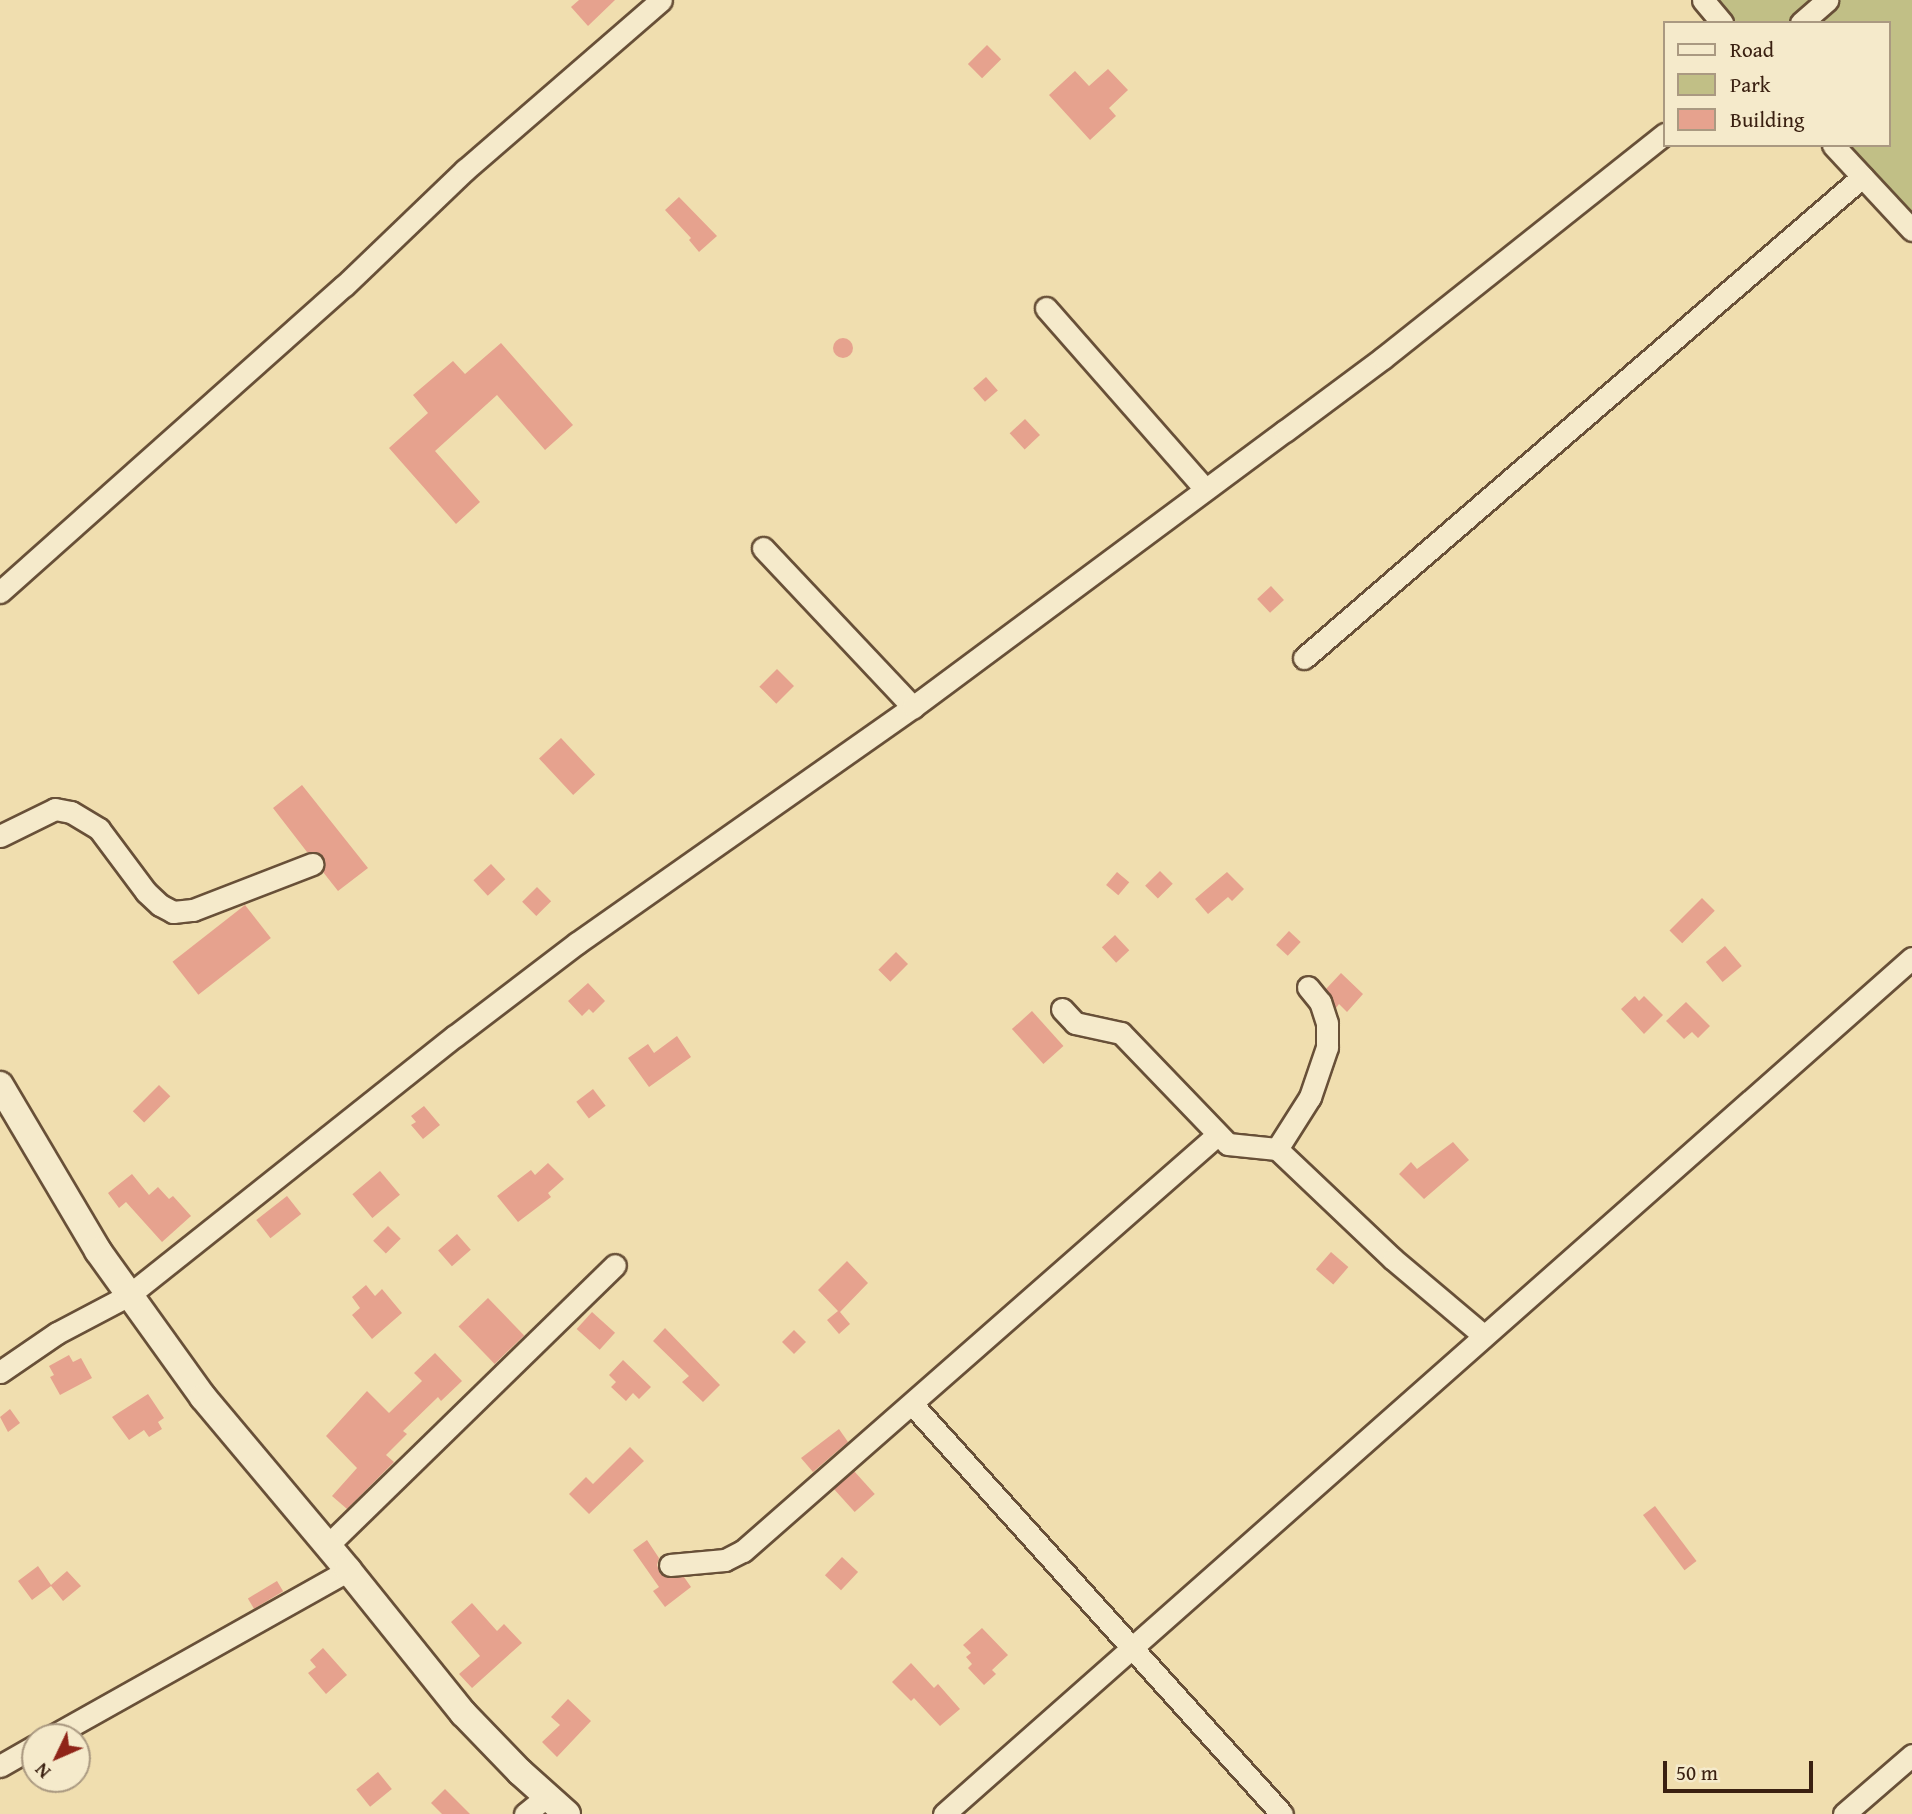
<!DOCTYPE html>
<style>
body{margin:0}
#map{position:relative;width:1912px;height:1814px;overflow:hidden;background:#f0deaf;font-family:"Gentium Book Plus",serif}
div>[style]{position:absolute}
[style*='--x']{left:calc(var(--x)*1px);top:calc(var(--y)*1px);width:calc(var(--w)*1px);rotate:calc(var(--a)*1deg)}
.green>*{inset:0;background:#c1bf86}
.building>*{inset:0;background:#e6a28e;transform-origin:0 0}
.round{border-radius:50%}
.roads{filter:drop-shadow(2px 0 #685038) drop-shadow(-2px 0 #685038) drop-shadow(0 2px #685038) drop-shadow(0 -2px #685038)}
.minor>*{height:21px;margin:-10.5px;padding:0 10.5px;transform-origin:10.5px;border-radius:10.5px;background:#f5eacb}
.tertiary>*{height:26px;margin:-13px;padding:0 13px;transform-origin:13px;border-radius:13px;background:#f5eacb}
span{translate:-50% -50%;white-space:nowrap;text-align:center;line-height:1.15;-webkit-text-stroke:7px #f5eacb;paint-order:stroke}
.legend{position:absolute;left:1663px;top:21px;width:228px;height:126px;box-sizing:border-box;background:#f5eacb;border:2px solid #aa9981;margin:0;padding:9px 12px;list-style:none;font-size:21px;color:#3a2011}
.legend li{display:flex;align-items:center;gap:14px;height:35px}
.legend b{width:35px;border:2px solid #aa9981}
.north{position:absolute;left:21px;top:1723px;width:70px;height:70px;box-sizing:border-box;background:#f5eacb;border:2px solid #aa9981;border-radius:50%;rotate:226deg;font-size:19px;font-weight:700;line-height:28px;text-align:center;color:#3a2011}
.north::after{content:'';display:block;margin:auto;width:24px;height:32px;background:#8f2418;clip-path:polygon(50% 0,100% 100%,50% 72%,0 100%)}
.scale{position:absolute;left:1663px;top:1761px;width:150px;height:32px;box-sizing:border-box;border:4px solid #3a2011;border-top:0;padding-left:9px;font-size:21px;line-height:24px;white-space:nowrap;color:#3a2011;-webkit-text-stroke:5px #f5eacb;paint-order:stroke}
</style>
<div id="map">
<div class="green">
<i style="clip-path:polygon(1714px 0,1912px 0,1912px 219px,1846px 145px,1889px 145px,1889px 23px,1735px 23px)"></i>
</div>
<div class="building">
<i style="clip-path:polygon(579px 0,615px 0,588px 26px,571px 7px)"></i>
<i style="left:987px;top:45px;width:20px;height:27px;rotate:45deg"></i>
<i style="clip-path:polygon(1108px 69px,1128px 90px,1109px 108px,1116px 116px,1090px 140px,1049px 95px,1075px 71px,1089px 86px)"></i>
<i style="clip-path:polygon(679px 197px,717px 236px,699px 252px,689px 240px,691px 238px,665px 210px)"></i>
<i class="round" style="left:833px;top:338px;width:20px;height:20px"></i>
<i style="clip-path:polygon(501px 343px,573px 425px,545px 450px,497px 395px,435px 451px,480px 502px,456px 524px,389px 448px,428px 413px,413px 395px,453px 361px,465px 374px)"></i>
<i style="left:986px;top:377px;width:18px;height:17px;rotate:49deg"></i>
<i style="left:1025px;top:419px;width:22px;height:21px;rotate:47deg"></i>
<i style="left:1271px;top:586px;width:19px;height:19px;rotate:47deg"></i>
<i style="left:777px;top:669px;width:24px;height:25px;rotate:45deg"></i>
<i style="left:561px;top:738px;width:50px;height:30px;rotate:47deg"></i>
<i style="clip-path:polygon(302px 785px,368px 868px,338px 891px,323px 872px,325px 865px,321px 854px,307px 852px,273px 808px)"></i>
<i style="left:491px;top:864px;width:21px;height:24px;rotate:47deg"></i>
<i style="left:1160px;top:871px;width:18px;height:21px;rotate:45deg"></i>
<i style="left:1117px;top:872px;width:16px;height:17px;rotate:40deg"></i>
<i style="clip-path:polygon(1227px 872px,1244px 889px,1232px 901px,1228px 897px,1208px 914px,1195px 899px)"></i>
<i style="left:537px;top:887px;width:20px;height:21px;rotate:45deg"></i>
<i style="left:1702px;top:898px;width:18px;height:46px;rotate:45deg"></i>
<i style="left:245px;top:905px;width:42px;height:92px;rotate:52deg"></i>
<i style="left:1289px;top:931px;width:16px;height:19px;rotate:43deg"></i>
<i style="left:1115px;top:935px;width:21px;height:18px;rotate:47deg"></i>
<i style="left:1725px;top:946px;width:26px;height:25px;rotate:50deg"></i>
<i style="left:896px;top:952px;width:17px;height:25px;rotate:45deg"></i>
<i style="clip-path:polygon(1341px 973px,1363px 994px,1347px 1012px,1339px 1004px,1336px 1008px,1326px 989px)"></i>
<i style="clip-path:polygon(588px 983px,605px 1001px,593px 1013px,589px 1009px,582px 1016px,568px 1001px)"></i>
<i style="clip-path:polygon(1635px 996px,1639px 1001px,1644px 996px,1663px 1015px,1644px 1034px,1621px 1009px)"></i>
<i style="clip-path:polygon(1686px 1002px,1710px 1026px,1698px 1038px,1692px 1032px,1684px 1039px,1666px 1021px)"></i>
<i style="left:1032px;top:1011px;width:47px;height:27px;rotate:48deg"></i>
<i style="clip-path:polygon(677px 1036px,691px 1057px,649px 1087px,628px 1058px,648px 1044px,654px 1053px)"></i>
<i style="left:159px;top:1085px;width:16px;height:37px;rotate:45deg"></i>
<i style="left:593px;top:1089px;width:21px;height:21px;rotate:53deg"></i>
<i style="clip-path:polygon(424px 1106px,440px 1125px,423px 1139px,411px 1125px,416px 1122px,411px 1116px)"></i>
<i style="clip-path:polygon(1453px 1142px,1469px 1160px,1424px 1199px,1399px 1174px,1411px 1162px,1417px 1169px)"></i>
<i style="clip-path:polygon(548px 1163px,564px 1179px,548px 1193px,551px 1197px,518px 1222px,497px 1196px,531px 1170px,535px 1175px)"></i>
<i style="left:380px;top:1171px;width:31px;height:36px;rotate:50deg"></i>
<i style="clip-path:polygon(132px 1174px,149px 1195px,158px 1187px,169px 1199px,173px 1196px,191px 1216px,162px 1242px,126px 1202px,119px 1208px,108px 1193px)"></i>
<i style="left:287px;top:1196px;width:23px;height:39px;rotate:52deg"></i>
<i style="left:388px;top:1226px;width:18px;height:21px;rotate:45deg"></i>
<i style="left:457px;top:1234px;width:21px;height:25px;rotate:49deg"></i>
<i style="left:1331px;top:1252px;width:23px;height:23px;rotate:41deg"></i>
<i style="clip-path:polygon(847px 1261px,868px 1283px,840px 1312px,850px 1324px,839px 1334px,827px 1320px,838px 1311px,818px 1290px)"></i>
<i style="clip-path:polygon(366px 1285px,375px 1296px,382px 1289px,402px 1313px,372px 1339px,352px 1315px,360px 1308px,352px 1297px)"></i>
<i style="left:488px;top:1298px;width:52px;height:41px;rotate:46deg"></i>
<i style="left:592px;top:1312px;width:31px;height:23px;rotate:42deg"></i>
<i style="clip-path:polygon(665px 1328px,720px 1385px,703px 1402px,682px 1382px,689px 1376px,653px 1341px)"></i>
<i style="left:794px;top:1330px;width:17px;height:17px;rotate:45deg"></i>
<i style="clip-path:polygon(435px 1353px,462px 1381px,441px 1401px,438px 1397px,403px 1431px,407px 1434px,386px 1455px,394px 1462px,347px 1509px,332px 1496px,357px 1468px,326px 1436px,367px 1391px,389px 1413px,422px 1381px,414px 1373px)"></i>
<i style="clip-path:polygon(69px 1355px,73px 1362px,81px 1358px,92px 1378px,60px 1395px,50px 1377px,54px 1375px,49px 1366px)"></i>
<i style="clip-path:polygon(623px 1360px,651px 1387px,639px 1399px,633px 1393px,626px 1401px,611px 1387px,616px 1382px,609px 1375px)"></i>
<i style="clip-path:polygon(148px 1394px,164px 1418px,158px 1422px,162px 1429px,149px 1437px,144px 1430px,129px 1440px,112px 1417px)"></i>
<i style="clip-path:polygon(10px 1409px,20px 1423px,8px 1432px,0 1417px)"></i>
<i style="clip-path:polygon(839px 1429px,848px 1442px,813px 1472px,801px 1458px)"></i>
<i style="clip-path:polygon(630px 1447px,644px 1461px,589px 1514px,569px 1494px,586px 1477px,593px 1484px)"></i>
<i style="left:854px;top:1471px;width:31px;height:27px;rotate:48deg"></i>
<i style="left:1655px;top:1506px;width:69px;height:15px;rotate:53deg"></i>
<i style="clip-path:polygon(647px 1540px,659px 1558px,657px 1565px,660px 1573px,670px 1578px,684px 1577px,691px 1587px,665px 1607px,653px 1591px,659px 1587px,633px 1550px)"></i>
<i style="left:842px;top:1557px;width:22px;height:25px;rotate:43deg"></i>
<i style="clip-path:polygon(38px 1566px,51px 1585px,67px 1571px,81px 1586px,63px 1601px,51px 1586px,32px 1600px,18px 1581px)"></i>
<i style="left:277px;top:1581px;width:12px;height:34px;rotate:59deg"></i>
<i style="clip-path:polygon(472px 1603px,497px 1631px,504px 1624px,522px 1643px,472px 1688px,459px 1674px,480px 1656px,451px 1622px)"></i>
<i style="clip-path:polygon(982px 1628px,1008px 1655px,992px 1670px,996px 1674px,984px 1685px,968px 1668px,972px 1664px,966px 1657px,971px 1653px,963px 1645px)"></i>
<i style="clip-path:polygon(323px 1648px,347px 1675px,326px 1694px,308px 1673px,316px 1667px,310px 1660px)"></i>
<i style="clip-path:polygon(911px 1663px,934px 1688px,938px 1684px,960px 1709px,940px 1726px,914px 1698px,911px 1701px,892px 1682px)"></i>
<i style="clip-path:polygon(568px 1699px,591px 1721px,557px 1757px,542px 1742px,560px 1725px,551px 1717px)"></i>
<i style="left:378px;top:1772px;width:22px;height:28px;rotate:51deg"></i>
<i style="clip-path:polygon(445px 1789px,470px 1814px,442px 1814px,431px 1803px)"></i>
</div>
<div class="roads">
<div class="minor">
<i style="--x:1703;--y:0;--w:30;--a:50"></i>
<i style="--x:1801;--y:23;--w:35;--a:-41"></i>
<i style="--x:1833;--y:145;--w:116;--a:47.1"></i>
<i style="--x:1046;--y:308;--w:241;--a:48.7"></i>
<i style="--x:763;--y:548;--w:219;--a:46.7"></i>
<i style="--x:0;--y:592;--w:460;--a:-41.7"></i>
<i style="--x:344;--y:286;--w:168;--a:-43.8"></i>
<i style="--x:465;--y:170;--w:259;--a:-40.9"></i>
<i style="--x:1304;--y:658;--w:737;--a:-40.76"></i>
<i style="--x:0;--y:836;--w:61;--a:-26.1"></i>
<i style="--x:55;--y:809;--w:16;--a:11"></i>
<i style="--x:71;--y:812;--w:33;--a:31"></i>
<i style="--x:99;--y:829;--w:79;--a:53.3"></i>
<i style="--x:146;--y:892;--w:19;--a:43"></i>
<i style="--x:160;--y:905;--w:15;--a:28"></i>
<i style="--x:173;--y:912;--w:20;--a:-6"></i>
<i style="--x:193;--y:910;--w:128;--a:-21.1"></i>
<i style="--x:1062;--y:1009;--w:19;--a:47"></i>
<i style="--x:1075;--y:1023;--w:47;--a:12.3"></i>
<i style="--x:1121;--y:1033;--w:154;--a:46.1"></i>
<i style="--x:1228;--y:1144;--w:49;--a:5.8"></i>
<i style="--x:1277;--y:1149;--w:160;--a:43.5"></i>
<i style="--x:1393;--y:1259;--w:119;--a:40.2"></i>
<i style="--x:1277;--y:1149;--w:62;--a:-57.6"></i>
<i style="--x:1310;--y:1097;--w:53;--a:-71.2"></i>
<i style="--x:1327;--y:1047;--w:24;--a:-90"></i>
<i style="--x:1327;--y:1023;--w:22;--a:-108"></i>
<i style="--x:1320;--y:1002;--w:19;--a:-129"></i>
<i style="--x:0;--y:1372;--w:69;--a:-34.4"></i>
<i style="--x:57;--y:1333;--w:81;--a:-27.8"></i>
<i style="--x:129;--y:1295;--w:416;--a:-38.5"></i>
<i style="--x:455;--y:1036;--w:153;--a:-37.3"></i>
<i style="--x:577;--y:943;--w:411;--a:-35.1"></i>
<i style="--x:913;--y:707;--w:463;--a:-36.6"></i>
<i style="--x:1285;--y:431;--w:122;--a:-36.7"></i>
<i style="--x:1383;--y:358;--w:360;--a:-38.5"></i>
<i style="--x:912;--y:1404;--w:552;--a:47.94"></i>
<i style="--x:327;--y:1546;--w:402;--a:-44.3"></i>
<i style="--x:670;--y:1565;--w:55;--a:-5.2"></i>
<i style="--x:725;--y:1560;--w:20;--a:-27"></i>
<i style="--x:743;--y:1551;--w:631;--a:-41.27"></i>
<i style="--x:51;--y:1737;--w:341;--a:-29.3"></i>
<i style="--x:0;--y:1766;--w:40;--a:-29.7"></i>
<i style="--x:525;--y:1814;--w:27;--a:-39"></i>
<i style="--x:944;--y:1814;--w:1292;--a:-41.49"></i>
<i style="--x:1844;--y:1814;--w:90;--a:-40.9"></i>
</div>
<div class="tertiary">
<i style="--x:0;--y:1085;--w:193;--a:59.4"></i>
<i style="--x:98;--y:1251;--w:180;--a:54.3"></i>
<i style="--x:203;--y:1397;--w:226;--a:50"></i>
<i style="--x:348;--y:1570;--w:184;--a:51.2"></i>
<i style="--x:463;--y:1713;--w:82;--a:46"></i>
<i style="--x:520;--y:1772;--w:63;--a:41.8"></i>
</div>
</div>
<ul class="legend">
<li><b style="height:9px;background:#f5eacb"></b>Road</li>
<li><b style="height:19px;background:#c1bf86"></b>Park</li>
<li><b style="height:19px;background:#e6a28e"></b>Building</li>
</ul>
<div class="north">N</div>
<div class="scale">50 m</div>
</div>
